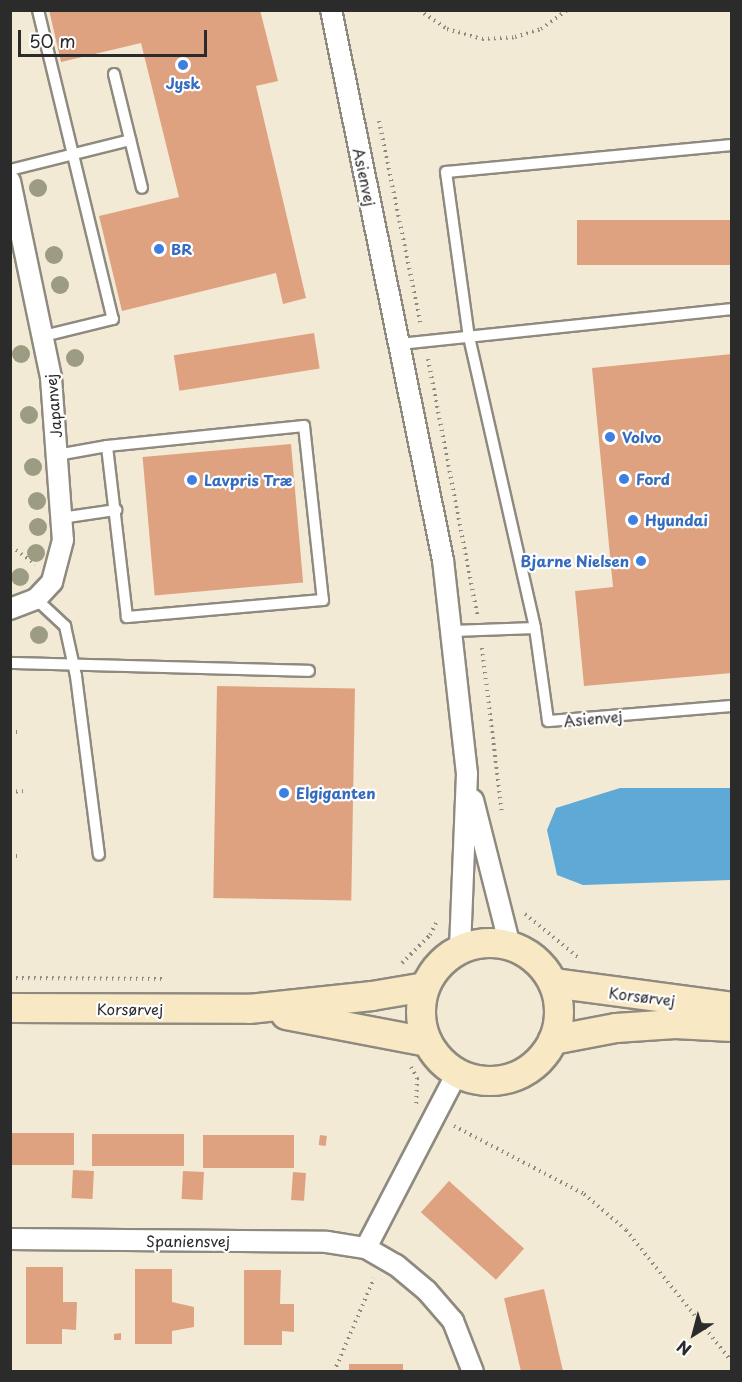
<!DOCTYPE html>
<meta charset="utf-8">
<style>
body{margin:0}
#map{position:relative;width:742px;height:1382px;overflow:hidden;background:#f3ead5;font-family:"Playpen Sans",sans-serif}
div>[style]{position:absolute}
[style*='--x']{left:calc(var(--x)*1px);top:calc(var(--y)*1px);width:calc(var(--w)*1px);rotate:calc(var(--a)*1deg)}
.water>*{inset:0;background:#5fa9d7}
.building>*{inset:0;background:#dfa281;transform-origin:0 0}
.path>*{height:4px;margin-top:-2px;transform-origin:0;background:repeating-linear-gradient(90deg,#8f8a80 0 1.5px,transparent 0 6px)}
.roads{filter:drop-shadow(2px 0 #8f8a80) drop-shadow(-2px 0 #8f8a80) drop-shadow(0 2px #8f8a80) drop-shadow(0 -2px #8f8a80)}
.lane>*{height:10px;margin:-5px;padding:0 5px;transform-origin:5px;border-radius:5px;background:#fff}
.street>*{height:20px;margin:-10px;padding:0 10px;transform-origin:10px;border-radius:10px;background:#fff}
.secondary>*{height:28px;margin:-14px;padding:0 14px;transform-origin:14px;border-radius:14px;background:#f8e8c3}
.secondary>.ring{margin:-14px;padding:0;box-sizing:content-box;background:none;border:28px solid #f8e8c3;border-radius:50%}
.trees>*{width:18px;height:18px;margin:-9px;border-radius:50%;background:#9c9c83}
.dots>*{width:16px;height:16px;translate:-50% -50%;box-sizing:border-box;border:3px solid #fff;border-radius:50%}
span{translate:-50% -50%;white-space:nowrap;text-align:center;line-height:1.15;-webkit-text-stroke:4.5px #fff;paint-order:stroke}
.shop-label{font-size:15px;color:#366cbe;font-weight:700}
.left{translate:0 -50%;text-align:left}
.right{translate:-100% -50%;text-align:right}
.street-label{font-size:15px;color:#2b2b2b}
.frame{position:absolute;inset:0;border:12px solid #2b2b2b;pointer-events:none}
.north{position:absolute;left:664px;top:1304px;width:60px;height:60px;-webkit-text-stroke:4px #fff;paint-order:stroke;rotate:216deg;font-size:16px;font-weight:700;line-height:24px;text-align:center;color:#2b2b2b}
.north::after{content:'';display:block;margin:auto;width:21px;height:27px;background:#2b2b2b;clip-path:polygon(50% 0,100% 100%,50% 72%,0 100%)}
.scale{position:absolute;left:18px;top:30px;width:189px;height:27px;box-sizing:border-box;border:3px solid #2b2b2b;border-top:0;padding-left:8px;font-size:18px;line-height:21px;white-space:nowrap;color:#2b2b2b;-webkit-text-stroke:4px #fff;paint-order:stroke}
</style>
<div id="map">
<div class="water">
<i style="clip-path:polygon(620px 788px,731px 788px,731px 880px,583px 885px,557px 875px,547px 830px,556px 808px)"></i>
</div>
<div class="building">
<i style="clip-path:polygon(49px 10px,260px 10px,278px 81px,256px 86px,306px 298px,283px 304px,276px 273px,122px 311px,99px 216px,179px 197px,141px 43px,61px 62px)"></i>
<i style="left:732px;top:220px;width:45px;height:155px;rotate:90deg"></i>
<i style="left:314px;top:333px;width:36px;height:142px;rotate:81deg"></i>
<i style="clip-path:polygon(732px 354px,732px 673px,584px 686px,575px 591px,613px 587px,592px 368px)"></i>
<i style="left:291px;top:444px;width:139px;height:149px;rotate:85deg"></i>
<i style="left:217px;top:686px;width:138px;height:212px;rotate:1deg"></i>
<i style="left:10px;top:1133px;width:64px;height:32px"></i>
<i style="left:92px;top:1134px;width:92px;height:32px"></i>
<i style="left:203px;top:1135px;width:91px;height:33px"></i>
<i style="left:320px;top:1135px;width:7px;height:10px;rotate:8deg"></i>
<i style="left:73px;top:1170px;width:21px;height:28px;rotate:3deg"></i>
<i style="left:183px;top:1171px;width:21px;height:28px;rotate:3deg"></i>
<i style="left:293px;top:1172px;width:13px;height:28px;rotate:4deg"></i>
<i style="left:449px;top:1181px;width:101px;height:42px;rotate:42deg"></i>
<i style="clip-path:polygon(26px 1267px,63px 1267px,63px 1302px,77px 1302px,76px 1330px,62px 1329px,62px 1344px,26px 1344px)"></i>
<i style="clip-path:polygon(135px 1269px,172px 1269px,172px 1302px,194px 1307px,194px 1327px,172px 1331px,172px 1344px,135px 1344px)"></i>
<i style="clip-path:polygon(244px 1270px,281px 1270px,280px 1304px,294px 1304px,294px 1332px,282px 1331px,282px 1345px,244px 1345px)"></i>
<i style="left:544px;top:1289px;width:85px;height:41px;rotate:77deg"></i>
<i style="clip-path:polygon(121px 1333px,121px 1340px,114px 1340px,114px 1334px)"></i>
<i style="left:349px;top:1364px;width:54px;height:8px"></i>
</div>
<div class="path">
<i style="--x:419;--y:10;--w:34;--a:34"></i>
<i style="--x:447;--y:29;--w:36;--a:16"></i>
<i style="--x:482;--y:39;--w:33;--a:-3"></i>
<i style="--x:515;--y:37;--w:27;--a:-17"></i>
<i style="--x:541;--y:29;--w:32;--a:-36"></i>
<i style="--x:379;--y:121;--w:208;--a:78.4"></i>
<i style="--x:428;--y:359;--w:260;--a:79.1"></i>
<i style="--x:16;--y:550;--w:24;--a:36"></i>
<i style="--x:482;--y:648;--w:166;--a:83.1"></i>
<i style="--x:10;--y:732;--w:10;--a:0"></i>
<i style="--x:10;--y:792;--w:13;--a:-4"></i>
<i style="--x:10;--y:856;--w:8;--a:0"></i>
<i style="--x:525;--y:914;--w:70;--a:39.2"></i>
<i style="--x:402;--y:963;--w:40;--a:-45"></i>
<i style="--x:430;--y:935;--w:16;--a:-63"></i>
<i style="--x:10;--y:978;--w:156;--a:0.4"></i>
<i style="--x:411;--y:1067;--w:13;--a:61"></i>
<i style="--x:417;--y:1078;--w:27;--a:92"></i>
<i style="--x:454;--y:1126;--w:147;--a:27.6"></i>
<i style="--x:584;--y:1194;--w:55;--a:40.6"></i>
<i style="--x:626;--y:1230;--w:169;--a:51.2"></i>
<i style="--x:334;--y:1372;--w:102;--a:-66.9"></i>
</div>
<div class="roads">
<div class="lane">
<i style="--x:38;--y:10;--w:318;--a:76.4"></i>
<i style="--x:113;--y:319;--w:72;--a:166.3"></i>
<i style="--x:114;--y:74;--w:117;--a:76.2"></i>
<i style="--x:732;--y:145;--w:287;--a:174.6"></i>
<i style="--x:446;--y:172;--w:167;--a:82.1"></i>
<i style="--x:469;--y:337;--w:298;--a:77.2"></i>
<i style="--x:535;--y:628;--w:94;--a:82"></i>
<i style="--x:548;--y:721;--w:185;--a:-4.7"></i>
<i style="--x:10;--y:170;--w:124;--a:-14"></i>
<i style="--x:400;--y:344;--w:334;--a:-6"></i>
<i style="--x:57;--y:455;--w:51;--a:-10.2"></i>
<i style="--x:107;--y:446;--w:198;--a:-5.8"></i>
<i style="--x:304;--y:426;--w:175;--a:83.8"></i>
<i style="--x:323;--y:600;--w:197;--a:175"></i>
<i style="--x:127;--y:617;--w:172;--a:-96.7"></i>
<i style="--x:61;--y:518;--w:56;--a:-8.3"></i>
<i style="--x:36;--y:599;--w:40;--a:43"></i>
<i style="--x:65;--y:626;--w:51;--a:77.6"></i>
<i style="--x:76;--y:676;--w:180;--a:82.7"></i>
<i style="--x:453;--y:631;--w:82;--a:-2.1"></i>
<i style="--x:10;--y:663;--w:299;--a:1.5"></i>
</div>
<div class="street">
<i style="--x:331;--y:10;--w:561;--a:78.49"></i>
<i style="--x:443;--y:560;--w:215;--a:83.6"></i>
<i style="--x:467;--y:774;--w:175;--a:92.3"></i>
<i style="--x:10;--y:181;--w:201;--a:78.2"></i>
<i style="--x:51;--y:378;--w:162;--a:85.8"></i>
<i style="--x:63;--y:540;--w:43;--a:104.7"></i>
<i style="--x:52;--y:582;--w:23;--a:133"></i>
<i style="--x:36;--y:599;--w:28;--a:159"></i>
<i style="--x:473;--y:800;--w:151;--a:75.8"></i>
<i style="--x:457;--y:1073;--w:197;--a:117.5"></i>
<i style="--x:366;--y:1248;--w:34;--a:30"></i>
<i style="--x:396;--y:1265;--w:40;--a:40"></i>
<i style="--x:427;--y:1291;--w:40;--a:49"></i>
<i style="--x:453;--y:1321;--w:55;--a:68.6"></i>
<i style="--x:10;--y:1239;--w:317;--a:0.5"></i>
<i style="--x:327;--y:1242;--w:39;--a:9"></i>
</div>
<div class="secondary">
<i class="ring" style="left:421px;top:943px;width:110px;height:110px"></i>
<i style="--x:553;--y:983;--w:181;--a:7.6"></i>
<i style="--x:10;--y:1008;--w:239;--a:0.2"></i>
<i style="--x:249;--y:1009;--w:124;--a:-6"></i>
<i style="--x:372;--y:996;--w:54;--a:-9.6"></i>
<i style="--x:286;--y:1015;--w:144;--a:10.8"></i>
<i style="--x:553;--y:1040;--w:64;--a:-10.8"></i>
<i style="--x:616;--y:1028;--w:59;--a:-3.9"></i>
<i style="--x:675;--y:1024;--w:57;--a:3"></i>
</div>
</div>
<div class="trees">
<i style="left:38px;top:188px"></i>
<i style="left:54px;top:255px"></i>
<i style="left:60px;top:285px"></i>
<i style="left:21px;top:354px"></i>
<i style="left:75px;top:358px"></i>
<i style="left:29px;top:415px"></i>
<i style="left:33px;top:467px"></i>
<i style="left:37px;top:501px"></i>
<i style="left:38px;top:527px"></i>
<i style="left:36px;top:553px"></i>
<i style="left:20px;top:577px"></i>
<i style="left:39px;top:635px"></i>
</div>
<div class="dots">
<i style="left:183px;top:65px;background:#3f7fe0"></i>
<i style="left:159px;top:249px;background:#3f7fe0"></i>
<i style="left:610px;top:437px;background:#3f7fe0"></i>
<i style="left:624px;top:479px;background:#3f7fe0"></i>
<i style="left:192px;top:480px;background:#3f7fe0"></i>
<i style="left:633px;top:520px;background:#3f7fe0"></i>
<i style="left:641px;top:561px;background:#3f7fe0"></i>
<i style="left:284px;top:793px;background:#3f7fe0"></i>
</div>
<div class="shop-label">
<span style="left:183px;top:83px">Jysk</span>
<span class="left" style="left:171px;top:249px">BR</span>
<span class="left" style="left:622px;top:437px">Volvo</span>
<span class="left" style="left:636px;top:479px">Ford</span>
<span class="left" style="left:204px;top:480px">Lavpris Træ</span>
<span class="left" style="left:645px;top:520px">Hyundai</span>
<span class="right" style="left:629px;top:561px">Bjarne Nielsen</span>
<span class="left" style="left:296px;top:793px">Elgiganten</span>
</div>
<div class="street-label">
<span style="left:365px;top:177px;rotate:78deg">Asienvej</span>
<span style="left:53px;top:406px;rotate:-95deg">Japanvej</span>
<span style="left:593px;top:718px;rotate:-5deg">Asienvej</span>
<span style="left:642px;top:996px;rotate:7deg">Korsørvej</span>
<span style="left:130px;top:1009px">Korsørvej</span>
<span style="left:188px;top:1241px">Spaniensvej</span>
</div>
<div class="frame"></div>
<div class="north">N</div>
<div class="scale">50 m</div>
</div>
